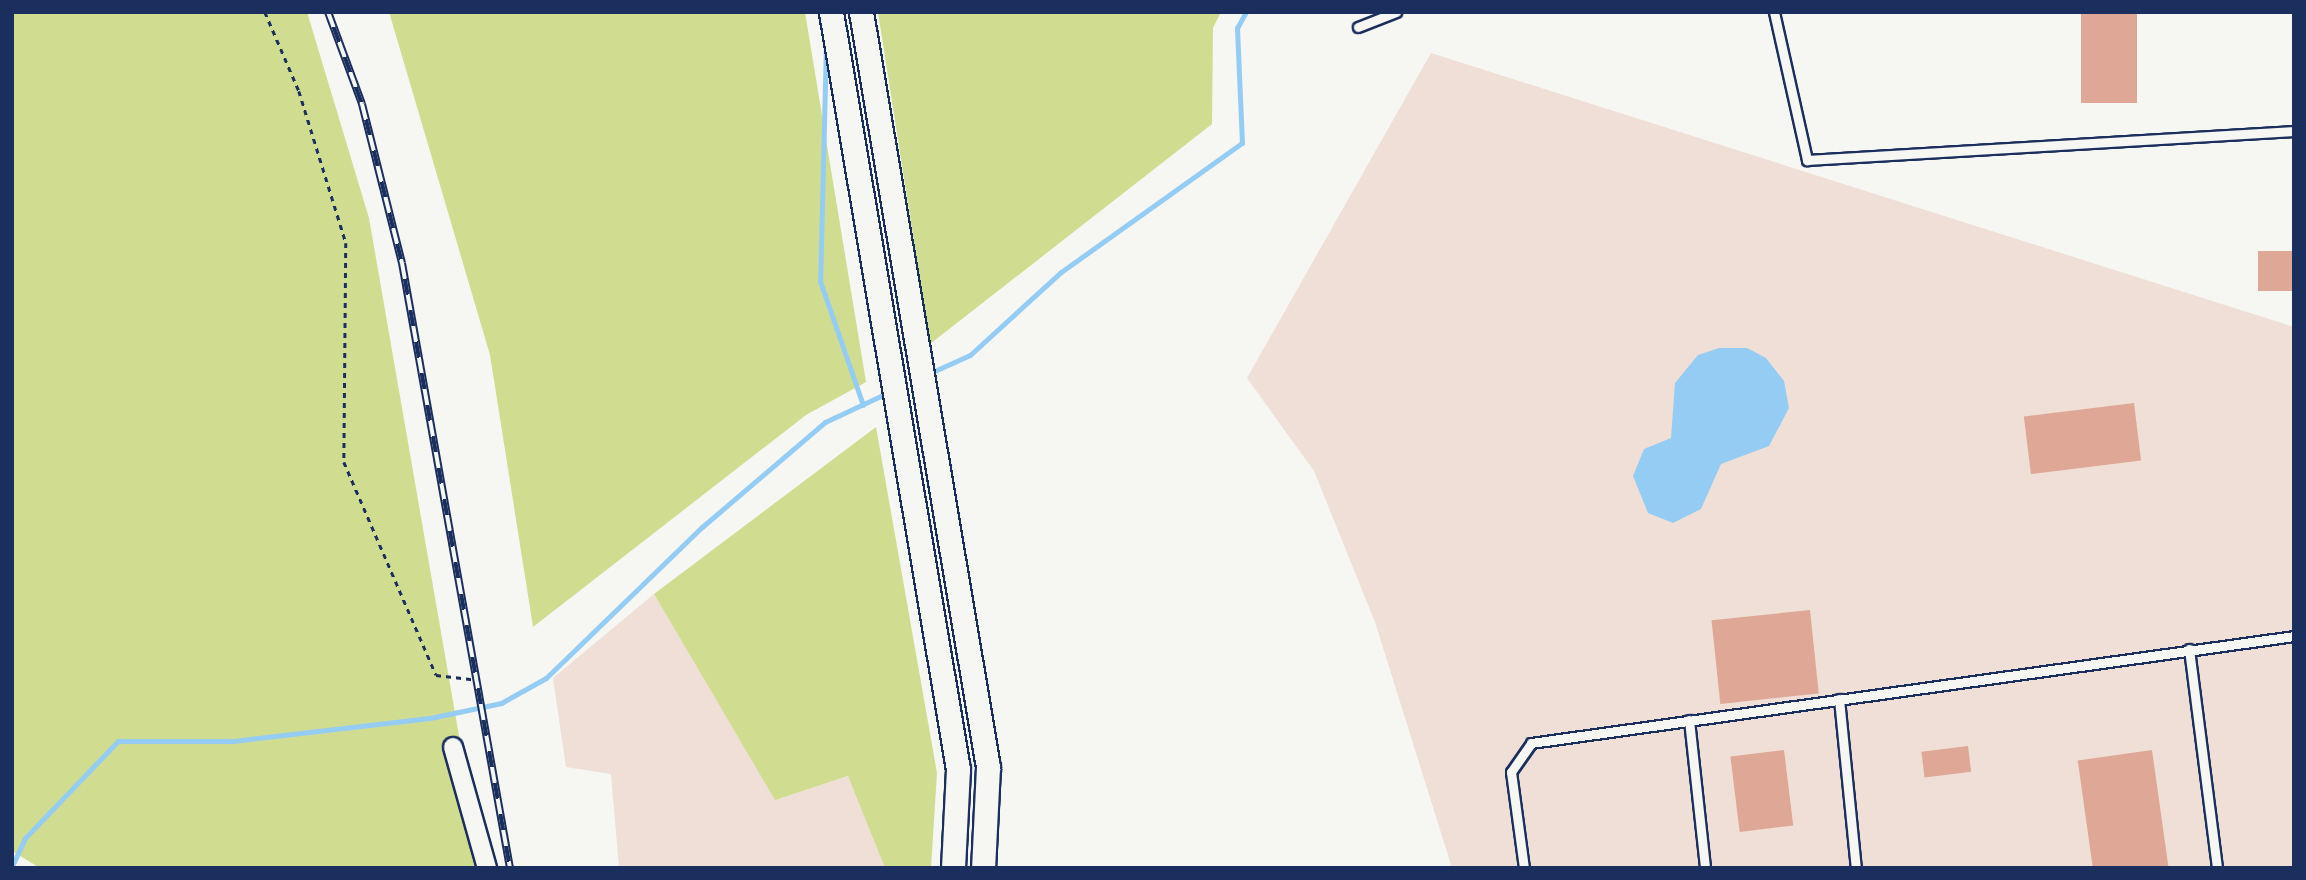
<!DOCTYPE html>
<style>
body{margin:0}
#map{position:relative;width:2306px;height:880px;overflow:hidden;background:#f6f6f2;font-family:"Gochi Hand",sans-serif}
div>[style]{position:absolute}
[style*='--x']{left:calc(var(--x)*1px);top:calc(var(--y)*1px);width:calc(var(--w)*1px);rotate:calc(var(--a)*1deg)}
.built>*{inset:0;background:#efdfd6}
.green>*{inset:0;background:#d0dd91}
.water>*{inset:0;background:#95ccf4}
.stream>*{height:5px;margin:-2.5px;padding:0 2.5px;transform-origin:2.5px;border-radius:2.5px;background:#95ccf4}
.building>*{inset:0;background:#dfa896;transform-origin:0 0}
.path>*{height:2.5px;margin-top:-1.25px;transform-origin:0;background:repeating-linear-gradient(90deg,#1b2f5e 0 5px,transparent 0 10px)}
.roads{filter:drop-shadow(2px 0 #1b2f5e) drop-shadow(-2px 0 #1b2f5e) drop-shadow(0 2px #1b2f5e) drop-shadow(0 -2px #1b2f5e)}
.service>*{height:9px;margin:-4.5px;padding:0 4.5px;transform-origin:4.5px;border-radius:4.5px;background:#f6f6f2}
.minor>*{height:18px;margin:-9px;padding:0 9px;transform-origin:9px;border-radius:9px;background:#f6f6f2}
.tertiary>*{height:23px;margin:-11.5px;padding:0 11.5px;transform-origin:11.5px;border-radius:11.5px;background:#f6f6f2}
.rail>*{height:8px;margin-top:-4px;transform-origin:0;background:repeating-linear-gradient(90deg,#f6f6f2 0 16px,#1b2f5e 0 32px);box-sizing:border-box;border-block:2px solid #1b2f5e}
span{translate:-50% -50%;white-space:nowrap;text-align:center;line-height:1.15;-webkit-text-stroke:5px #f6f6f2;paint-order:stroke}
.frame{position:absolute;inset:0;border:14px solid #1b2f5e;pointer-events:none}
</style>
<div id="map">
<div class="built">
<i style="clip-path:polygon(1431px 53px,2294px 327px,2294px 868px,1452px 868px,1375px 622px,1314px 471px,1247px 378px)"></i>
<i style="clip-path:polygon(654px 594px,775px 799px,849px 776px,885px 868px,619px 868px,611px 774px,566px 767px,553px 678px)"></i>
</div>
<div class="green">
<i style="clip-path:polygon(12px 12px,307px 12px,369px 218px,482px 868px,40px 868px,12px 851px)"></i>
<i style="clip-path:polygon(389px 12px,805px 12px,866px 382px,806px 415px,533px 627px,490px 355px)"></i>
<i style="clip-path:polygon(878px 12px,1221px 12px,1213px 28px,1212px 124px,930px 344px)"></i>
<i style="clip-path:polygon(876px 427px,937px 773px,931px 868px,885px 868px,848px 776px,775px 800px,654px 594px)"></i>
</div>
<div class="water">
<i style="clip-path:polygon(1719px 348px,1747px 348px,1766px 358px,1784px 381px,1789px 408px,1769px 446px,1721px 464px,1701px 509px,1673px 523px,1648px 513px,1633px 476px,1644px 449px,1671px 438px,1675px 383px,1698px 355px)"></i>
</div>
<div class="stream">
<i style="--x:826;--y:43;--w:238;--a:91.4"></i>
<i style="--x:820;--y:281;--w:131;--a:70.9"></i>
<i style="--x:928;--y:374;--w:46;--a:-24.3"></i>
<i style="--x:970;--y:355;--w:123;--a:-42.4"></i>
<i style="--x:1061;--y:272;--w:222;--a:-35.5"></i>
<i style="--x:1242;--y:143;--w:115;--a:-92.5"></i>
<i style="--x:1237;--y:28;--w:18;--a:-61"></i>
<i style="--x:12;--y:866;--w:31;--a:-65"></i>
<i style="--x:25;--y:838;--w:134;--a:-46.2"></i>
<i style="--x:118;--y:741;--w:115;--a:0"></i>
<i style="--x:233;--y:741;--w:198;--a:-6.7"></i>
<i style="--x:430;--y:718;--w:73;--a:-11.9"></i>
<i style="--x:501;--y:703;--w:51;--a:-29.1"></i>
<i style="--x:546;--y:678;--w:217;--a:-44.1"></i>
<i style="--x:702;--y:527;--w:162;--a:-40.5"></i>
<i style="--x:825;--y:422;--w:68;--a:-25.1"></i>
</div>
<div class="building">
<i style="left:2081px;top:12px;width:56px;height:91px"></i>
<i style="left:2294px;top:251px;width:40px;height:36px;rotate:90deg"></i>
<i style="left:2134px;top:403px;width:58px;height:111px;rotate:83deg"></i>
<i style="left:1810px;top:610px;width:84px;height:99px;rotate:84deg"></i>
<i style="left:1968px;top:746px;width:26px;height:47px;rotate:83deg"></i>
<i style="left:1784px;top:750px;width:76px;height:54px;rotate:83deg"></i>
<i style="left:2152px;top:750px;width:119px;height:75px;rotate:82deg"></i>
</div>
<div class="path">
<i style="--x:265;--y:12;--w:86;--a:66.7"></i>
<i style="--x:299;--y:91;--w:159;--a:72.8"></i>
<i style="--x:346;--y:243;--w:219;--a:90.5"></i>
<i style="--x:344;--y:462;--w:232;--a:66.6"></i>
<i style="--x:436;--y:675;--w:43;--a:6.6"></i>
</div>
<div class="roads">
<div class="service">
<i style="--x:1774;--y:12;--w:152;--a:77.4"></i>
<i style="--x:1807;--y:160;--w:488;--a:-3.4"></i>
<i style="--x:1358;--y:27;--w:41;--a:-21.5"></i>
<i style="--x:2189;--y:649;--w:221;--a:82.7"></i>
<i style="--x:1839;--y:699;--w:170;--a:84.3"></i>
<i style="--x:1689;--y:720;--w:149;--a:83.8"></i>
<i style="--x:1524;--y:868;--w:97;--a:-97.7"></i>
<i style="--x:1511;--y:772;--w:35;--a:-55"></i>
<i style="--x:1531;--y:743;--w:770;--a:-7.98"></i>
</div>
<div class="minor">
<i style="--x:453;--y:747;--w:126;--a:74.3"></i>
</div>
<div class="tertiary">
<i style="--x:831;--y:12;--w:768;--a:80.48"></i>
<i style="--x:958;--y:769;--w:99;--a:92.9"></i>
<i style="--x:861;--y:12;--w:766;--a:80.45"></i>
<i style="--x:988;--y:767;--w:101;--a:92.8"></i>
</div>
</div>
<div class="rail">
<i style="--x:328;--y:12;--w:98;--a:69.7"></i>
<i style="--x:362;--y:104;--w:164;--a:75.9"></i>
<i style="--x:402;--y:263;--w:615;--a:79.88"></i>
</div>
<div class="frame"></div>
</div>
